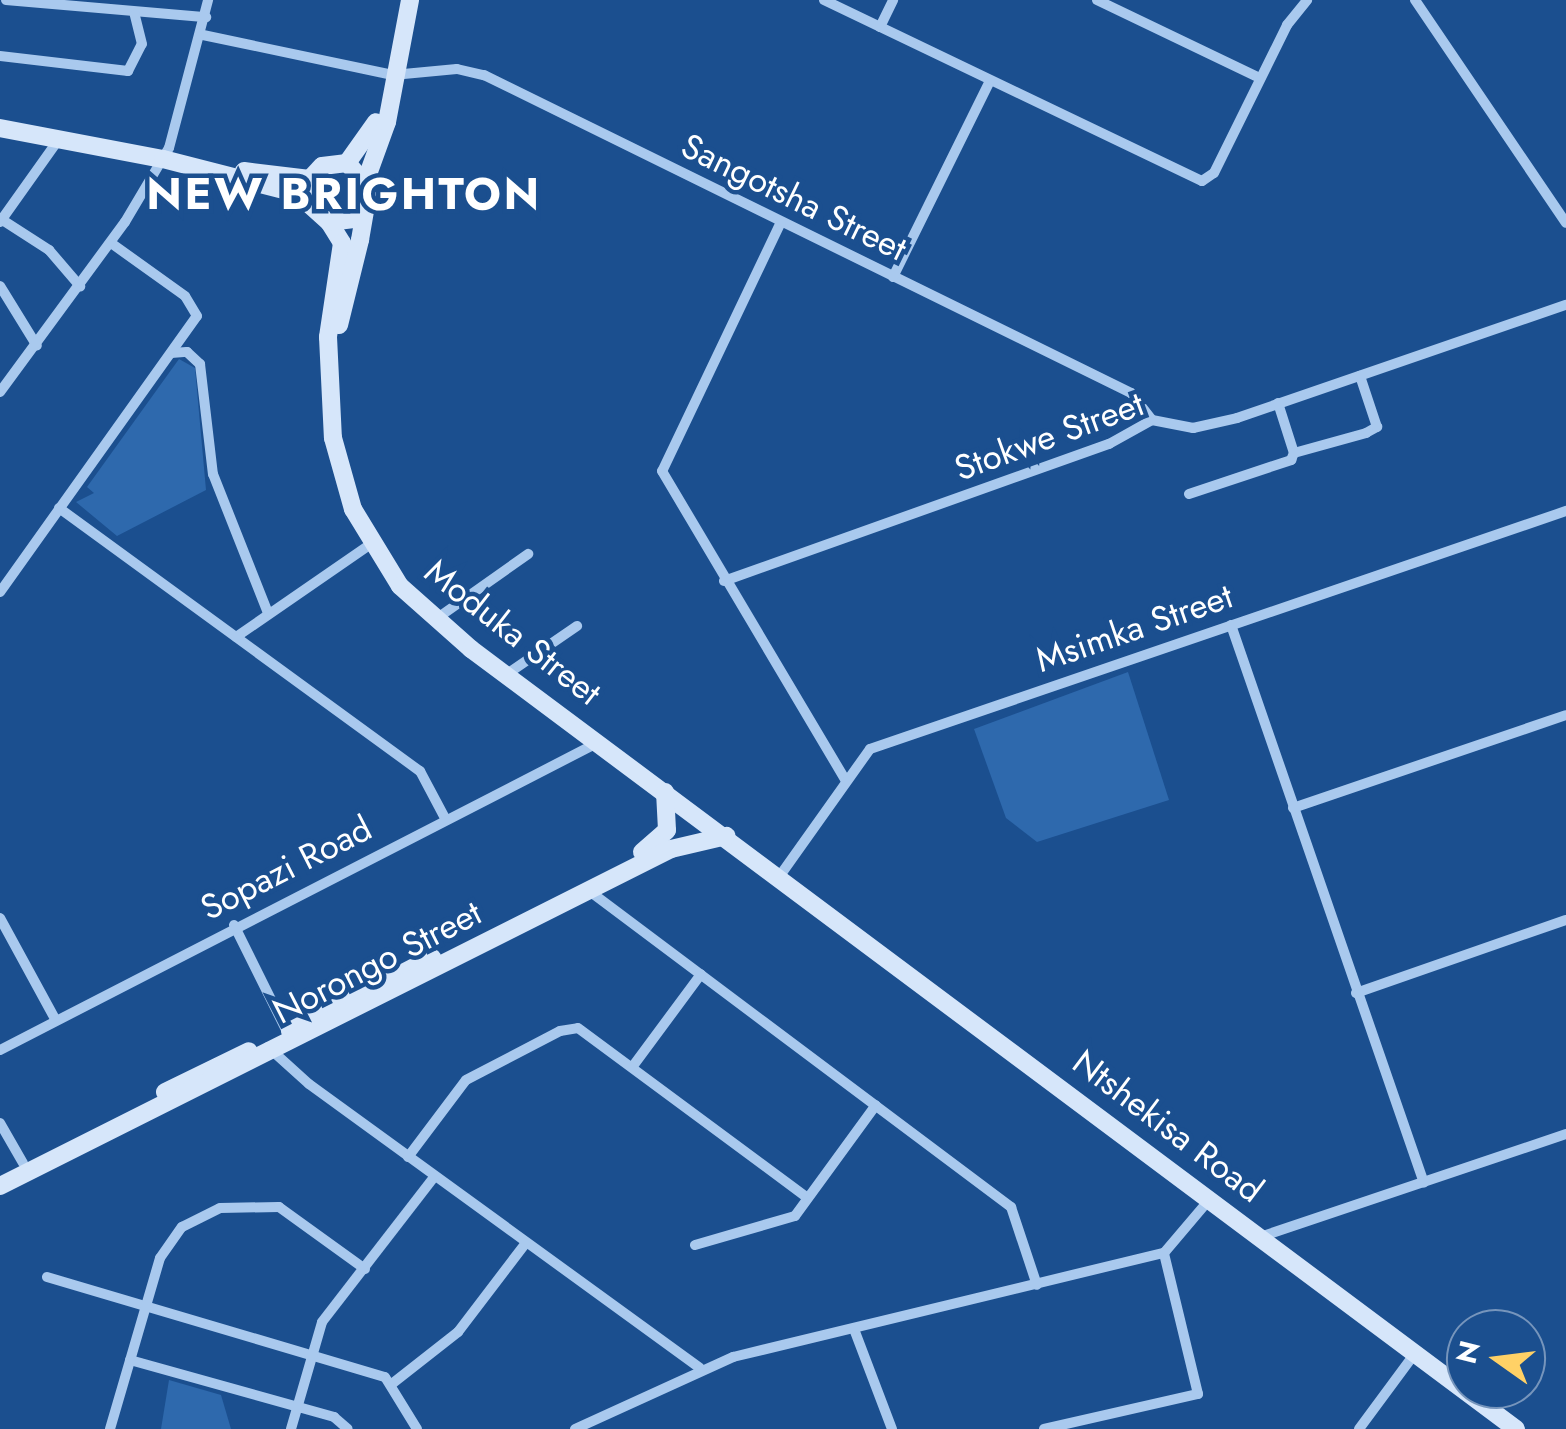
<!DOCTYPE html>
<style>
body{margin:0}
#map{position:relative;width:1566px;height:1429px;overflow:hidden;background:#1b4f8f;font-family:Jost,sans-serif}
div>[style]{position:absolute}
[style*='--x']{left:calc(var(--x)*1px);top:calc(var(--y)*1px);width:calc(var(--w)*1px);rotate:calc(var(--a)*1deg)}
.green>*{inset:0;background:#2e69ad}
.street>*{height:10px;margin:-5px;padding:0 5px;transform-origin:5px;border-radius:5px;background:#a9c9ee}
.secondary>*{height:18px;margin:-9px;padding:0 9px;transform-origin:9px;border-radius:9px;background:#d6e6fa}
span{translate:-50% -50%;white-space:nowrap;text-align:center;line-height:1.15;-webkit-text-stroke:9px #1b4f8f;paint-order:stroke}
.street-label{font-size:35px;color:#fff}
.district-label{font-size:45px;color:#fff;font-weight:700;letter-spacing:2.5px}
.north{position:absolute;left:1446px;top:1309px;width:100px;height:100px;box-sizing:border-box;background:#1b4f8f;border:2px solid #7695bc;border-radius:50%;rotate:284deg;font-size:28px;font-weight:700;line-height:40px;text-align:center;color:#fff}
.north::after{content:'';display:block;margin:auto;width:35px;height:45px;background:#ffd166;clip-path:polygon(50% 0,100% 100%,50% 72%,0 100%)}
</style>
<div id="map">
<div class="green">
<i style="clip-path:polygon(179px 359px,195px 368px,206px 490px,117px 536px,76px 502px,94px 493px,87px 487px)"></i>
<i style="clip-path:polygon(1128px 672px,1169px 800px,1037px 842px,1006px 818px,974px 729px)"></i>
<i style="clip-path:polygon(169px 1380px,221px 1395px,231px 1429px,161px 1429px)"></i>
</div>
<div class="street">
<i style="--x:6;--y:0;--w:201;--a:4.9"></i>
<i style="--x:824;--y:0;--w:419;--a:25.6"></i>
<i style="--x:1202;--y:181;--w:14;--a:-34"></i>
<i style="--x:1214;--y:173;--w:165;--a:-63.7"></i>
<i style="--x:1287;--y:25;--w:32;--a:-51"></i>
<i style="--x:1097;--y:0;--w:181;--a:25.6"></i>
<i style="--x:1415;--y:0;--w:269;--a:55.9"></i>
<i style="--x:880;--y:27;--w:30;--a:-64"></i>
<i style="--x:203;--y:35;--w:194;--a:11.9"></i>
<i style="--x:393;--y:75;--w:64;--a:-5.4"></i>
<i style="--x:457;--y:69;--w:28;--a:13"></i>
<i style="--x:484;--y:75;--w:721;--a:26.17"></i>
<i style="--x:1131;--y:393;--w:34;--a:52"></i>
<i style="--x:0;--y:56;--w:129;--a:6.7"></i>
<i style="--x:128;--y:71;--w:30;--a:-63"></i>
<i style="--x:142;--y:44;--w:30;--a:-104"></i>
<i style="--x:4;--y:221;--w:54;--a:32.8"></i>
<i style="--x:49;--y:250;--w:48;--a:49.3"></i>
<i style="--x:0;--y:222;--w:102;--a:-54.6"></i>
<i style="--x:781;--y:222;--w:276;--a:115.5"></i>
<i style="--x:662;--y:471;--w:358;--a:59.3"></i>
<i style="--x:893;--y:277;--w:219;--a:-63.7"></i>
<i style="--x:0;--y:286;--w:70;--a:58.3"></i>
<i style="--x:171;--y:353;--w:16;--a:-4"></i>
<i style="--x:187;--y:352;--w:18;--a:43"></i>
<i style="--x:200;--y:364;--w:111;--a:83.3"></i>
<i style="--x:213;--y:474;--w:149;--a:68.4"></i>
<i style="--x:0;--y:392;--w:211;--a:-53.7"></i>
<i style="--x:125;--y:222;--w:86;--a:-59.3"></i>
<i style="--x:169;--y:148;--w:153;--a:-75.2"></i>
<i style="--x:1278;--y:403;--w:52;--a:72.3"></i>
<i style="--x:1294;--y:453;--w:75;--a:-15.5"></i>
<i style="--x:1366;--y:433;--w:13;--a:-29"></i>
<i style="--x:1377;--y:427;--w:54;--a:-108.4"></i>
<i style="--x:1189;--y:494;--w:108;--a:-18.4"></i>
<i style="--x:1291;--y:460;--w:8;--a:-67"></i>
<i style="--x:59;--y:508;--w:447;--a:36.1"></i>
<i style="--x:420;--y:771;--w:53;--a:62"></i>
<i style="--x:724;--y:581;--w:409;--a:-19.6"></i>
<i style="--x:1109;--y:444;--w:49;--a:-29.2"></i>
<i style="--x:1152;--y:420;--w:42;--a:11"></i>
<i style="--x:1193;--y:428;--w:45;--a:-12.8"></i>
<i style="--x:1237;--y:418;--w:348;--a:-19"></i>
<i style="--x:0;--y:592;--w:339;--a:-54.5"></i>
<i style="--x:197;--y:316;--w:23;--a:-121"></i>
<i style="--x:185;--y:296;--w:91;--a:-144.4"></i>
<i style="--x:436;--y:619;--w:113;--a:-35.2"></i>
<i style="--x:1231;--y:625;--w:590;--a:70.92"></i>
<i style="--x:236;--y:637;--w:164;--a:-34.6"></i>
<i style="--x:507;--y:674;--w:85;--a:-34.4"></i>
<i style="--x:1293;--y:808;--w:288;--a:-18.8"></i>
<i style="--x:779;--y:877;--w:157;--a:-54.6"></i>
<i style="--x:870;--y:749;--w:736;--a:-18.88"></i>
<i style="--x:588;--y:890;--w:529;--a:36.85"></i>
<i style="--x:1011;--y:1207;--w:82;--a:71.6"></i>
<i style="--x:0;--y:918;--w:115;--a:61.4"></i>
<i style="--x:234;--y:925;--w:124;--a:63.6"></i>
<i style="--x:1356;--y:993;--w:222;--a:-19.2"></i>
<i style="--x:268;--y:1047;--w:55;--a:42.1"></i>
<i style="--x:309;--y:1084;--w:483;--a:36"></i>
<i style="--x:0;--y:1050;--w:674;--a:-27.21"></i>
<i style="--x:633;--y:1066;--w:114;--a:-53.5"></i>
<i style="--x:0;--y:1123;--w:46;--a:60.1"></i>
<i style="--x:408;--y:1157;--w:96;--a:-53"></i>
<i style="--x:466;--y:1080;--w:106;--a:-27.5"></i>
<i style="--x:560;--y:1031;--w:18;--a:-9"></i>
<i style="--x:578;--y:1028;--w:284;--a:36.5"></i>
<i style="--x:1260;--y:1237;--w:323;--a:-18.6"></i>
<i style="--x:695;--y:1245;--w:104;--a:-16.2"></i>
<i style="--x:795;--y:1216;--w:137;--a:-53.9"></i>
<i style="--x:47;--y:1277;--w:352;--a:16.5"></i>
<i style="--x:385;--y:1377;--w:61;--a:58.4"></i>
<i style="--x:854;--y:1329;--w:107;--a:69.2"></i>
<i style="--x:130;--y:1360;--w:212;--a:15.6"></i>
<i style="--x:334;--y:1417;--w:18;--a:41"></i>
<i style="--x:393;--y:1383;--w:83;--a:-38.1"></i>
<i style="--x:458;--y:1332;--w:111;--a:-52.7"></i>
<i style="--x:110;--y:1429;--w:178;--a:-73.7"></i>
<i style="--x:160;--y:1258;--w:38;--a:-55"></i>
<i style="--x:182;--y:1227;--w:42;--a:-26.6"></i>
<i style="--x:220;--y:1208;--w:59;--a:-1"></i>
<i style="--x:279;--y:1207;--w:106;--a:35.8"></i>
<i style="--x:291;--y:1429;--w:111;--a:-73.8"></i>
<i style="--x:322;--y:1322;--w:183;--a:-52.3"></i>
<i style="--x:575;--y:1429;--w:174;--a:-24.5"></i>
<i style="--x:733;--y:1357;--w:443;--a:-13.6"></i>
<i style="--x:1164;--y:1253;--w:70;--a:-49.7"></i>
<i style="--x:1044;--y:1429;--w:158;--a:-12.8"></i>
<i style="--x:1198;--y:1394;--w:145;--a:-103.6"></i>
<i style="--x:1359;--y:1429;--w:96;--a:-53.5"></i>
</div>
<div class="secondary">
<i style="--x:0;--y:128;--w:166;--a:10.8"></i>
<i style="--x:163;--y:159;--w:149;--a:14.4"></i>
<i style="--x:347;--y:163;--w:50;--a:-54.7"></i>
<i style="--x:244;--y:171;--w:66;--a:6.9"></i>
<i style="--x:366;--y:180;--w:62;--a:-70.1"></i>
<i style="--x:387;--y:122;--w:124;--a:-79.3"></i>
<i style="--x:329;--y:222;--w:25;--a:58"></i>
<i style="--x:342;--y:243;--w:95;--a:98.5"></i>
<i style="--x:328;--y:337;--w:101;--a:87.2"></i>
<i style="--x:333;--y:438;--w:74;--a:74.3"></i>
<i style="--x:353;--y:509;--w:90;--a:58.6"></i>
<i style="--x:400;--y:586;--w:95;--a:41.6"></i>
<i style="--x:471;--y:649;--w:1304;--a:36.74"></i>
<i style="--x:339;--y:325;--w:88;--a:-76.1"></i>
<i style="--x:360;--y:240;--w:53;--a:-80.2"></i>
<i style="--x:369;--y:188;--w:33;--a:-131"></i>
<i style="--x:347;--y:163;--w:25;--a:173"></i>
<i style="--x:322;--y:166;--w:18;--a:133"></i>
<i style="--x:310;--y:179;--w:26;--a:90"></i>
<i style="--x:310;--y:205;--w:25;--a:42"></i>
<i style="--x:329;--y:222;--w:25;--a:-7"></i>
<i style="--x:354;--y:219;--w:18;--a:-47"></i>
<i style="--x:642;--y:852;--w:33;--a:-41"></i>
<i style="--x:667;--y:830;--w:38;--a:-93"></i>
<i style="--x:290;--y:1031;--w:160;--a:-27.2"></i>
<i style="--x:165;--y:1092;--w:93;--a:-26"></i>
<i style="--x:0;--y:1186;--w:751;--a:-26.67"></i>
<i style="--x:671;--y:849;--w:57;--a:-13.3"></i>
</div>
<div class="street-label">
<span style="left:794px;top:197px;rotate:26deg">Sangotsha Street</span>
<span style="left:1049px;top:436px;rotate:-20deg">Stokwe Street</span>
<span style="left:1134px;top:628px;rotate:-19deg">Msimka Street</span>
<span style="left:513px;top:632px;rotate:38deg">Moduka Street</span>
<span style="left:286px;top:868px;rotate:-27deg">Sopazi Road</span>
<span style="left:377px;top:962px;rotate:-27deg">Norongo Street</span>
<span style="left:1168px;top:1126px;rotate:37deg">Ntshekisa Road</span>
</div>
<div class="district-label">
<span style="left:344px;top:194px">NEW BRIGHTON</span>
</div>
<div class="north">N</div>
</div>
